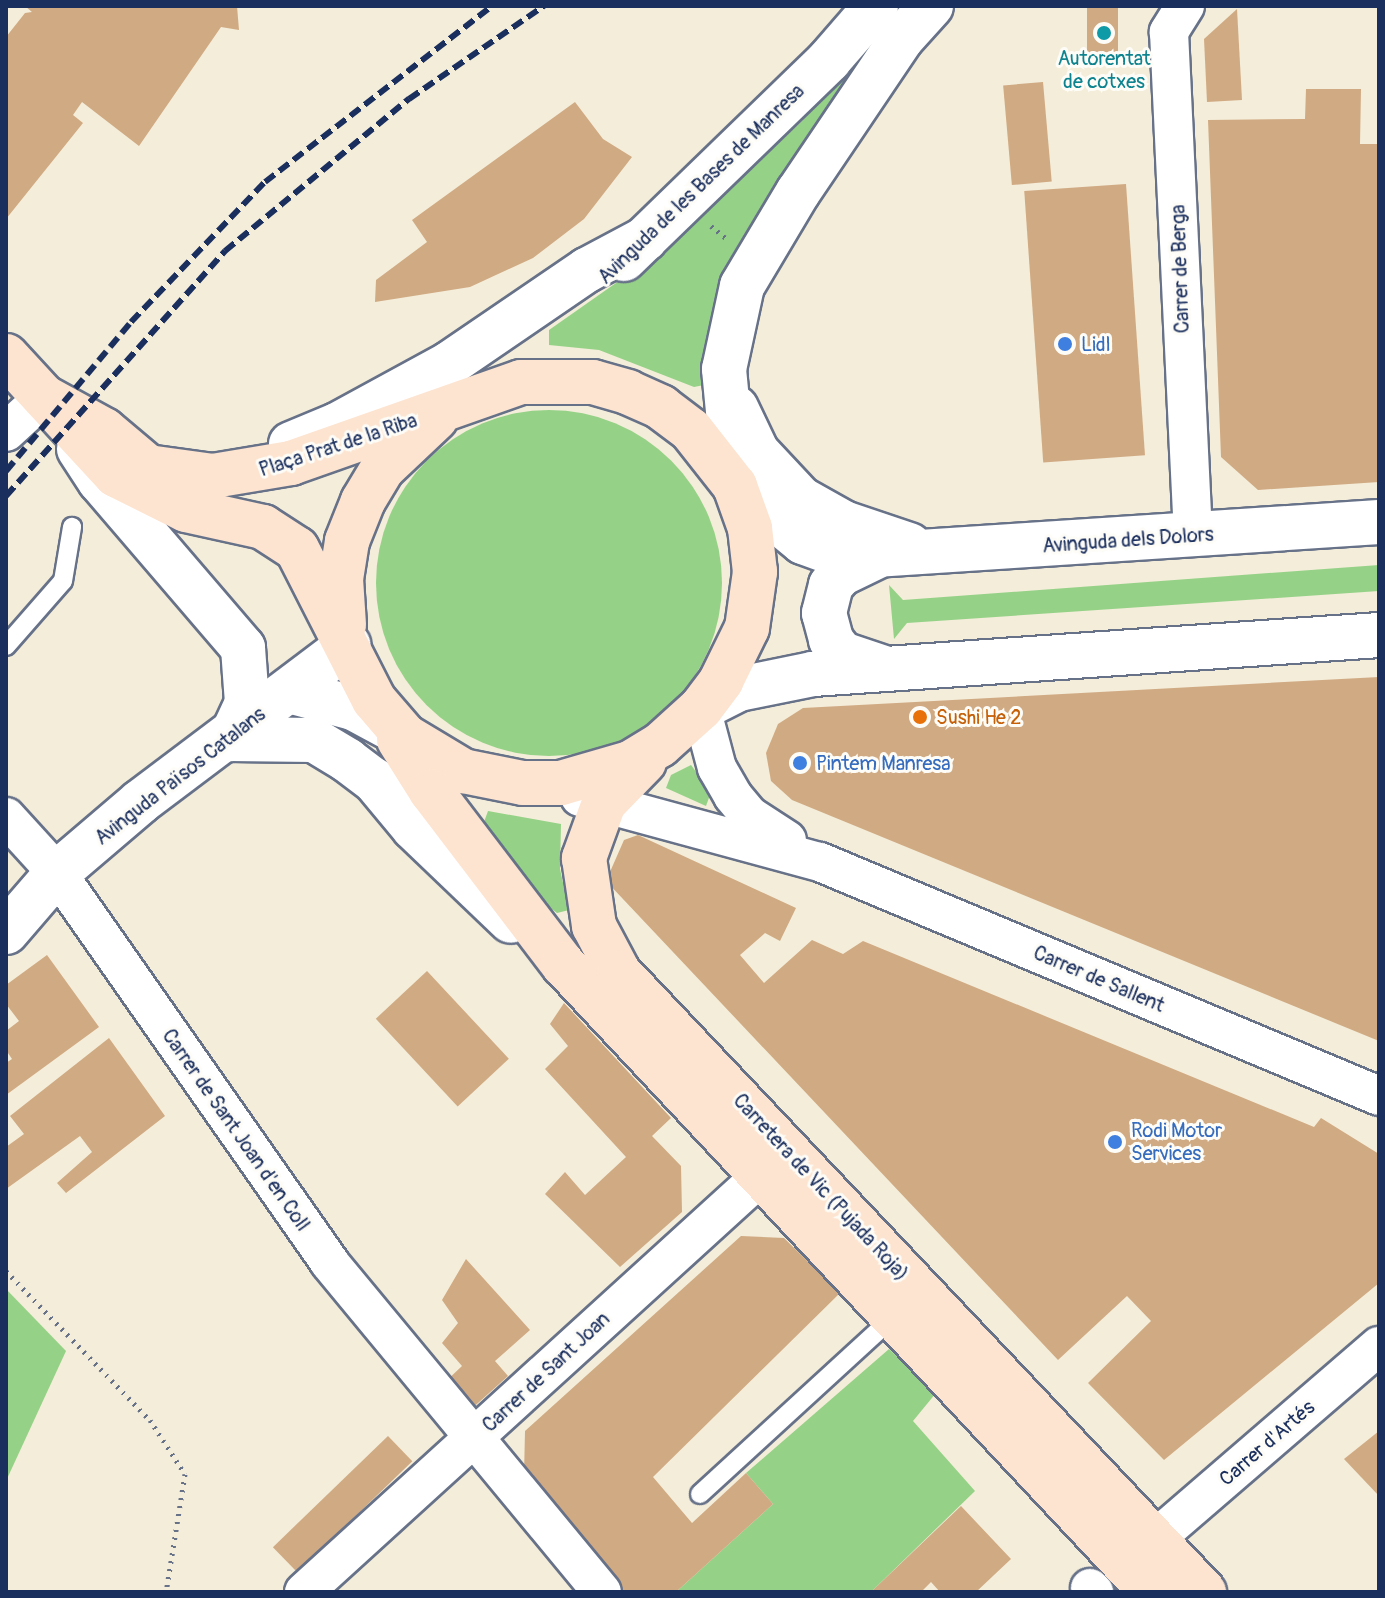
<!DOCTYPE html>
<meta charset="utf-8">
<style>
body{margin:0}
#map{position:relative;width:1385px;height:1598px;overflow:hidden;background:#f4edd9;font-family:Pangolin,sans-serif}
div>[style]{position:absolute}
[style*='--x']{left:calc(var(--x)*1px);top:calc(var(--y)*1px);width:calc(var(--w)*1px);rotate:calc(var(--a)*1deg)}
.green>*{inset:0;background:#95d287}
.round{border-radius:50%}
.building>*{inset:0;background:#d0aa83;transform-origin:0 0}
.path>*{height:5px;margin-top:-2.5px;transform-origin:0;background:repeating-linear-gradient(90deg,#677289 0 2px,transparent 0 8px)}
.roads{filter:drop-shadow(2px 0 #677289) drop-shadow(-2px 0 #677289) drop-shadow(0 2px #677289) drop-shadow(0 -2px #677289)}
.service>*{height:18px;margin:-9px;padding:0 9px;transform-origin:9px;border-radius:9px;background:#fff}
.minor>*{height:38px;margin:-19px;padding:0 19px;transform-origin:19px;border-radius:19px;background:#fff}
.tertiary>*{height:44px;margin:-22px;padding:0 22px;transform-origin:22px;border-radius:22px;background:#fff}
.secondary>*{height:44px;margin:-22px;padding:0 22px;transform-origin:22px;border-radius:22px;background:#fde4d0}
.rail>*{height:6px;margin-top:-3px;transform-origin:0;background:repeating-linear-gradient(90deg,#1b2f5e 0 12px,transparent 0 18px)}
.dots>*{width:22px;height:22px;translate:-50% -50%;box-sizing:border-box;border:4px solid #fdfcf7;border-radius:50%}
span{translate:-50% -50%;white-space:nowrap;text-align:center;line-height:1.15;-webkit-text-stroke:6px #fdfcf7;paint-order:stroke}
.culture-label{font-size:20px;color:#0d838f}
.street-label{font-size:20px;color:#1b2f5e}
.shop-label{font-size:20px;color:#366cbe}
.left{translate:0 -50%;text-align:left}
.food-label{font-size:20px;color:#c56008}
.frame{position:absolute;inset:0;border:8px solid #1b2f5e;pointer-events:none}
</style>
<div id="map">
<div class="green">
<i style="clip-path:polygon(840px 77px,849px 85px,704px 385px,694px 387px,599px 350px,549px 345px,549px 330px,653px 257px,711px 207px,802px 121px)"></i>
<i class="round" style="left:376px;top:410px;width:346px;height:346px"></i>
<i style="clip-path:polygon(1379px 565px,1379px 591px,907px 623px,894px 639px,889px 585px,903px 600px)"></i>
<i style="clip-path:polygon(691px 765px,711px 792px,706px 806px,666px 788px,671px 775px)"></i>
<i style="clip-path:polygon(488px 811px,561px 824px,560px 869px,569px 910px,557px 913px,548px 906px,497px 843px,484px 822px)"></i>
<i style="clip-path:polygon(6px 1289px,66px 1351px,6px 1481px)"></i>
<i style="clip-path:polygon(889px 1349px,936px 1393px,913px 1421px,975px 1491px,871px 1592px,676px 1592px,773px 1504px,746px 1473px)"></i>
</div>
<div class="building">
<i style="clip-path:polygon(25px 6px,237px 6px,239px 30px,221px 27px,139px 146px,82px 102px,73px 115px,83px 123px,6px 219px,6px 37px,25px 13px,32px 12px)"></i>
<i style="left:1087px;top:6px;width:31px;height:57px"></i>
<i style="clip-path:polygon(1237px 9px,1242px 100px,1207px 102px,1204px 39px)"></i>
<i style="left:1043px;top:82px;width:100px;height:40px;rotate:85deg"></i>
<i style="clip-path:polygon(1306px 89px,1361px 89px,1360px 144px,1379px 144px,1379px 482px,1258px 490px,1221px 457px,1208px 120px,1305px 119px)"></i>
<i style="clip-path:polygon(575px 102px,603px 139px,632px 157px,584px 219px,533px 258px,470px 287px,375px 302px,376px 280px,427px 242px,412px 220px)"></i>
<i style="left:1126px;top:184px;width:272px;height:102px;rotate:86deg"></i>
<i style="clip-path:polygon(1379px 677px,1379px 1041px,792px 800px,771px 781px,766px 753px,778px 724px,803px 708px)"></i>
<i style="clip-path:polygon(638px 835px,796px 908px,780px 941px,765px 933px,740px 955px,764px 983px,812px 940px,843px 954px,863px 941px,1314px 1127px,1321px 1118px,1379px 1154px,1379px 1283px,1164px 1460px,1088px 1383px,1151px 1321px,1127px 1296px,1058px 1360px,606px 881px,624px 840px)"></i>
<i style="clip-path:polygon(47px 955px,99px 1027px,6px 1095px,6px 1063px,12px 1059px,6px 1050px,6px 1031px,19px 1021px,6px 1004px,6px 985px)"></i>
<i style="left:427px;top:971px;width:120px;height:70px;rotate:47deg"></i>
<i style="clip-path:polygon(564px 1003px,671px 1118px,652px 1136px,681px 1166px,682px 1212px,620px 1267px,545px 1194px,565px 1172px,585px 1195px,626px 1157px,545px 1069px,568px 1046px,550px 1024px)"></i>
<i style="clip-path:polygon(109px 1038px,165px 1116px,66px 1193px,57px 1183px,92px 1152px,80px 1136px,6px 1189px,6px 1147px,24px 1134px,10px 1116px)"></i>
<i style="clip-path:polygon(741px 1236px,784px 1238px,840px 1293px,653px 1477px,692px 1523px,746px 1473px,773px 1504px,676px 1592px,622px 1592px,524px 1475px,525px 1431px)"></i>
<i style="clip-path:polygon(466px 1259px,530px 1330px,495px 1361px,508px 1376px,468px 1412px,443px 1384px,462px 1366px,442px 1343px,458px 1323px,442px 1300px)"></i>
<i style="clip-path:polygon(1379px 1431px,1379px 1496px,1344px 1459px)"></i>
<i style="left:388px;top:1436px;width:35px;height:160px;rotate:46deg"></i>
<i style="clip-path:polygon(961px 1506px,1011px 1559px,976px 1592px,940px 1592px,931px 1582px,921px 1592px,871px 1592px)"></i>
</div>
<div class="path">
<i style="--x:711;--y:226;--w:22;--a:39"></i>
<i style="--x:6;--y:1271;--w:207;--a:46"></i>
<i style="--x:150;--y:1420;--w:64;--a:57.1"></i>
<i style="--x:185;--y:1474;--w:120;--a:99.1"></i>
</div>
<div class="roads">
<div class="service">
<i style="--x:6;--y:646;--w:86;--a:-48.8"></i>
<i style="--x:63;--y:581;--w:55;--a:-80.5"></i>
<i style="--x:700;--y:1494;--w:260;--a:-42.5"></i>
</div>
<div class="minor">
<i style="--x:1185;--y:6;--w:31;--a:122"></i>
<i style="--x:1169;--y:32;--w:505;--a:87.27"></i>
<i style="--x:6;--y:432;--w:52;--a:-42.6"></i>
<i style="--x:701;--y:708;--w:62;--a:75.1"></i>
<i style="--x:717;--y:768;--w:32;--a:60"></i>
<i style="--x:733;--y:796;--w:26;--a:50"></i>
<i style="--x:750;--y:816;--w:44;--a:33"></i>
<i style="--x:580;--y:797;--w:249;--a:15.2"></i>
<i style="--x:820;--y:862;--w:606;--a:22.71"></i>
<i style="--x:6;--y:817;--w:76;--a:47.7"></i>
<i style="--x:57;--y:873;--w:475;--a:55"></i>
<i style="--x:329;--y:1262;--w:428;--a:50.4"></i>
<i style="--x:1154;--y:1540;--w:297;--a:-40.8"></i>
<i style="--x:1090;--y:1588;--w:6;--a:45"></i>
<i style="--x:304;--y:1592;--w:648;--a:-42.31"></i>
</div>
<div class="tertiary">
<i style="--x:931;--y:6;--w:43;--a:132.2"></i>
<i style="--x:902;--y:38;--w:186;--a:124"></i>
<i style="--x:798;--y:192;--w:109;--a:120.8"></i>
<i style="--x:742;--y:286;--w:85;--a:102.2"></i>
<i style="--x:724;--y:369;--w:118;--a:84.6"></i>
<i style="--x:735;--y:486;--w:88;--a:39.5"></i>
<i style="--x:803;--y:542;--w:44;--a:20.1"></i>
<i style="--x:844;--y:557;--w:536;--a:-3.74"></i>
<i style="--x:624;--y:259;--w:286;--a:-44.1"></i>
<i style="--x:829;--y:60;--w:72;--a:-49"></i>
<i style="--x:736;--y:408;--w:49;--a:64.5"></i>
<i style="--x:757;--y:452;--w:64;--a:46.9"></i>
<i style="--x:801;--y:499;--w:49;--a:29.2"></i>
<i style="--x:844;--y:523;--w:69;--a:18.7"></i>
<i style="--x:291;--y:444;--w:50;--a:-22.4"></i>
<i style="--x:337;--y:425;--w:128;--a:-28.6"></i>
<i style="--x:449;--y:364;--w:167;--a:-34.3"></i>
<i style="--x:587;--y:270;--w:66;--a:-28.1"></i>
<i style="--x:79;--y:449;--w:38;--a:57"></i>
<i style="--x:100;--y:481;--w:220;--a:49.4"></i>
<i style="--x:243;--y:648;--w:55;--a:85.8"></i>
<i style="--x:247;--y:703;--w:40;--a:115"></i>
<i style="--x:876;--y:557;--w:39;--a:154"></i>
<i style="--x:841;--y:574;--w:15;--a:132"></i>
<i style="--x:831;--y:585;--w:29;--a:104"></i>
<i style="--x:824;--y:613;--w:28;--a:75"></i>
<i style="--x:831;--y:640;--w:18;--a:52"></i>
<i style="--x:842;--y:654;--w:44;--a:18.4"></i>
<i style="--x:289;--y:691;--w:66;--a:14.9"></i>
<i style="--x:353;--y:708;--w:59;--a:28.3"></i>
<i style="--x:701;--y:708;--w:42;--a:-26.6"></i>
<i style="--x:739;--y:689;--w:76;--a:-11.5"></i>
<i style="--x:813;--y:674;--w:567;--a:-3.94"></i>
<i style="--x:230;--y:739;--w:84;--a:0.7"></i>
<i style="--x:314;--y:740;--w:39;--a:31"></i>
<i style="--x:347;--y:760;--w:34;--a:37"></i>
<i style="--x:374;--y:780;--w:62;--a:50.2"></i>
<i style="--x:414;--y:828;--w:134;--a:43.8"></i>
<i style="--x:6;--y:932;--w:78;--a:-49.2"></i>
<i style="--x:57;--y:873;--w:109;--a:-40.5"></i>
<i style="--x:140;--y:802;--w:261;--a:-37"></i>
</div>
<div class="secondary">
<i style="--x:6;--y:356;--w:162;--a:47.3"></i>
<i style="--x:116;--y:475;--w:78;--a:26.6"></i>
<i style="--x:186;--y:510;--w:79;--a:12.4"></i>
<i style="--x:263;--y:527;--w:40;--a:32.9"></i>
<i style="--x:297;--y:549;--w:169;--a:63"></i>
<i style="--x:374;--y:700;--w:48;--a:49.3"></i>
<i style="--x:405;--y:736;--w:68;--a:31.1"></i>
<i style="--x:463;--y:771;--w:61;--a:11.3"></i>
<i style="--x:523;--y:783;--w:38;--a:0"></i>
<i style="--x:561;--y:783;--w:72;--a:-16.2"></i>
<i style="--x:630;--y:763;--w:35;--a:-31"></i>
<i style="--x:660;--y:745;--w:55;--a:-42.1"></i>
<i style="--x:701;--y:708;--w:34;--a:-53"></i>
<i style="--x:721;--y:681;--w:59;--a:-63.9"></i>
<i style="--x:747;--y:628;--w:57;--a:-81.9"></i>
<i style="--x:755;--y:572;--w:44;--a:-96.5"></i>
<i style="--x:750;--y:528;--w:45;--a:-109.7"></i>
<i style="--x:735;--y:486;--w:71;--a:-128.2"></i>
<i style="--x:691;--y:430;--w:38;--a:-143"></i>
<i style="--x:661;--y:407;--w:36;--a:-156"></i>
<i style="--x:628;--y:392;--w:36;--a:-164"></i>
<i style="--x:593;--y:382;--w:72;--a:180"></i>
<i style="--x:521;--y:382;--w:244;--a:160.6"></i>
<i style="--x:291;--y:463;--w:79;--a:170.5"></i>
<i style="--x:213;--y:476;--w:66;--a:-172.1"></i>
<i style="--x:148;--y:467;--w:57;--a:-139.9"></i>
<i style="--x:104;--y:430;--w:68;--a:-151.2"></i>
<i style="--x:344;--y:625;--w:46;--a:-93.7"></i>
<i style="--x:341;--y:579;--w:38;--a:-81"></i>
<i style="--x:347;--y:541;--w:43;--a:-68.2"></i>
<i style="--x:363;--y:501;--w:37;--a:-59"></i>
<i style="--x:382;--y:469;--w:74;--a:-43.4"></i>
<i style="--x:399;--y:740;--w:60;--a:57.9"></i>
<i style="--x:431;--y:791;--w:218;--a:52.7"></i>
<i style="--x:563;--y:964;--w:860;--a:46.88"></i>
<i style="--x:644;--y:762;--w:57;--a:134.3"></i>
<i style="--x:604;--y:803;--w:59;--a:110"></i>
<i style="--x:584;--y:858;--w:69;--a:81.6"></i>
<i style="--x:594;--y:926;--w:53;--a:62"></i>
<i style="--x:619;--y:973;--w:852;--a:46.62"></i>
</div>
</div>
<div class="rail">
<i style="--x:6;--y:471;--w:194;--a:-50"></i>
<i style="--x:131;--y:322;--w:194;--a:-46.3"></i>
<i style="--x:265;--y:182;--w:287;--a:-37.8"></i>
<i style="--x:6;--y:496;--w:329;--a:-48.2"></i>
<i style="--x:225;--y:251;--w:239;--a:-39.6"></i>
<i style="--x:409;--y:99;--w:164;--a:-34.6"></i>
</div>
<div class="dots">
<i style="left:1104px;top:33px;background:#0f9aa8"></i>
<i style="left:1065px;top:344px;background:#3f7fe0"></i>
<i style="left:920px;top:717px;background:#e8710a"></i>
<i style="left:800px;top:763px;background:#3f7fe0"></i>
<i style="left:1115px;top:1142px;background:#3f7fe0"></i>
</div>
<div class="culture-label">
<span style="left:1104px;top:70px">Autorentat<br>de cotxes</span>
</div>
<div class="street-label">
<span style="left:701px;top:184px;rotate:-44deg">Avinguda de les Bases de Manresa</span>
<span style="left:1180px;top:269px;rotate:-92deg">Carrer de Berga</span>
<span style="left:338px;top:445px;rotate:-18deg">Plaça Prat de la Riba</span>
<span style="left:1128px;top:540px;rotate:-4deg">Avinguda dels Dolors</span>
<span style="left:180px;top:776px;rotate:-38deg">Avinguda Països Catalans</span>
<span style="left:1099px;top:979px;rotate:23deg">Carrer de Sallent</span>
<span style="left:236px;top:1130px;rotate:55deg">Carrer de Sant Joan d'en Coll</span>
<span style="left:821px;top:1187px;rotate:47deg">Carretera de Vic (Pujada Roja)</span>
<span style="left:546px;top:1372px;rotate:-43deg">Carrer de Sant Joan</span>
<span style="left:1267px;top:1443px;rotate:-41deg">Carrer d'Artés</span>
</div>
<div class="shop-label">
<span class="left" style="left:1081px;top:344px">Lidl</span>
<span class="left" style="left:816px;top:763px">Pintem Manresa</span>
<span class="left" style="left:1131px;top:1142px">Rodi Motor<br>Services</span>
</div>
<div class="food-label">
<span class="left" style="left:936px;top:717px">Sushi He 2</span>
</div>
<div class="frame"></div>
</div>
